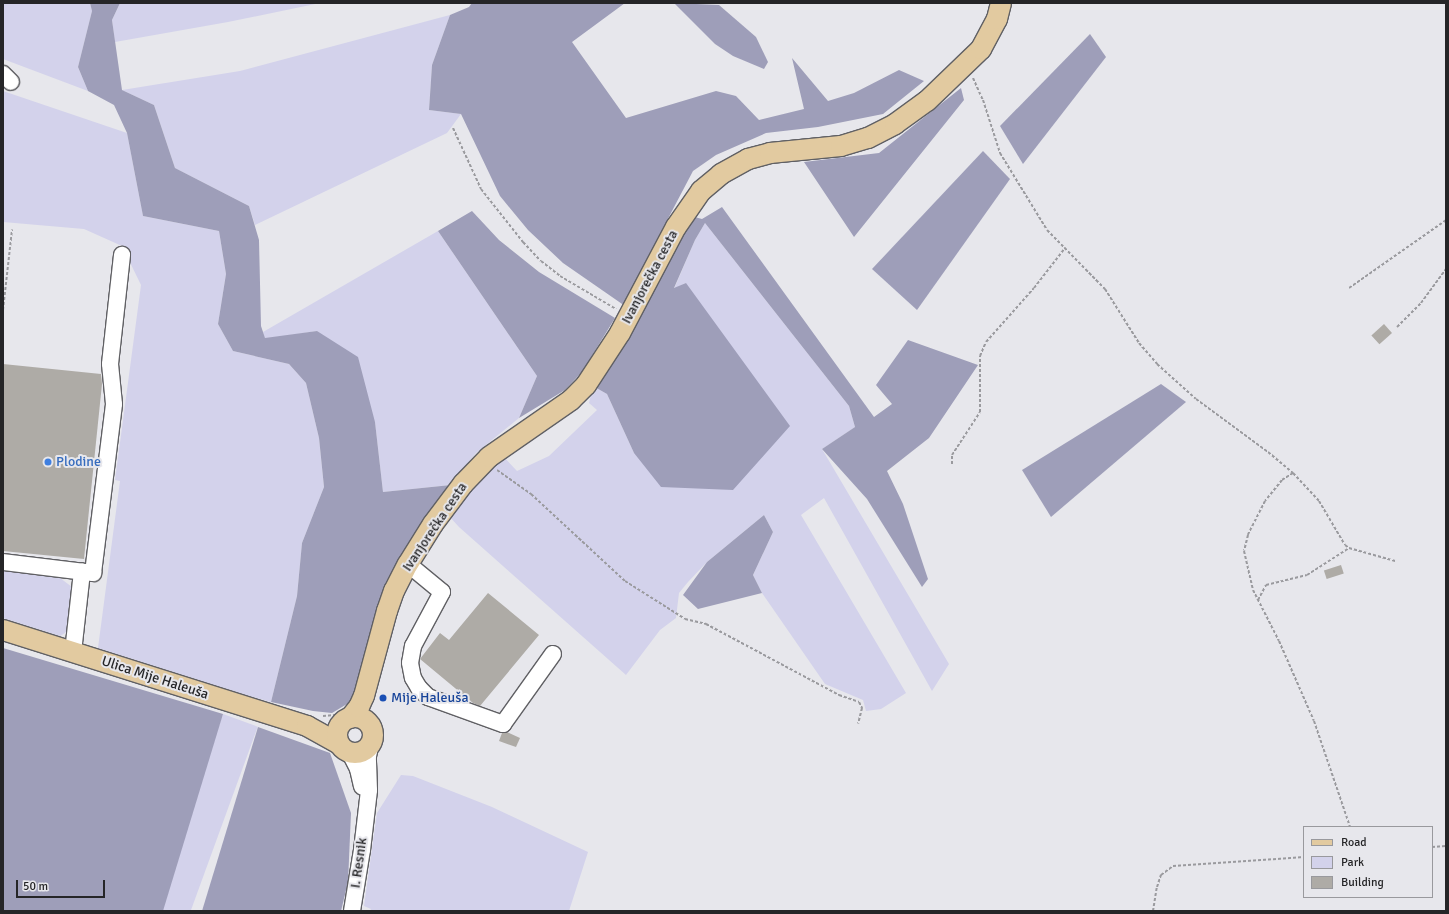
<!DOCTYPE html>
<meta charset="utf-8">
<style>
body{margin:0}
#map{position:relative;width:1449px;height:914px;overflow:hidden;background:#e7e7ec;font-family:Signika,sans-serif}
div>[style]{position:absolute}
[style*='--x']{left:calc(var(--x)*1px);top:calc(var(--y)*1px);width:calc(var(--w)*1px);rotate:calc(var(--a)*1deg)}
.green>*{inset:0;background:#d3d2eb;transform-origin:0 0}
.forest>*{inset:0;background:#9e9eb9}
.building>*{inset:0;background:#aeaba6;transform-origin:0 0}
.path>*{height:2px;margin-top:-1px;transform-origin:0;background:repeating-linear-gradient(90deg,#9a9a9e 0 3px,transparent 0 5px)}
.roads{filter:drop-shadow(1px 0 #606064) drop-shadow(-1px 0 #606064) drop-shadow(0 1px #606064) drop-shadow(0 -1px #606064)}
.minor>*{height:16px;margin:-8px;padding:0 8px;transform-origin:8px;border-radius:8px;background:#fff}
.major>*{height:20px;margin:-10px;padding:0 10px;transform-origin:10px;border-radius:10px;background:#e2caa0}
.major>.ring{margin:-10px;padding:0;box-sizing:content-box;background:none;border:20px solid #e2caa0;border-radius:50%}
.dots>*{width:11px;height:11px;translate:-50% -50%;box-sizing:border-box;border:2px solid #e7e7ec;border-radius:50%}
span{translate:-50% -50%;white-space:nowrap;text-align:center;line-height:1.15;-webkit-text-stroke:4px #e7e7ec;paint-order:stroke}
.street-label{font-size:14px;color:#252527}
.shop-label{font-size:14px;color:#366cbe}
.left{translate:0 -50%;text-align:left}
.transit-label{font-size:14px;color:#164399}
.frame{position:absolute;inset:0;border:4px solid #252527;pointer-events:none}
.legend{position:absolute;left:1303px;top:826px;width:130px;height:72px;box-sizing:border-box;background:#e7e7ec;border:1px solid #99999d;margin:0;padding:5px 7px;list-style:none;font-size:12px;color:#252527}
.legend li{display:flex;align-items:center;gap:8px;height:20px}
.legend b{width:20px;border:1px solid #99999d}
.scale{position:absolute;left:16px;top:880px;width:89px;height:18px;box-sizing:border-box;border:2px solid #252527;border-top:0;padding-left:5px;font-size:12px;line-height:14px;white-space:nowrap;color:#252527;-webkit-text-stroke:3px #e7e7ec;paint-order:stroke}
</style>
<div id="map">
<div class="green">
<i style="clip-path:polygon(3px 3px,90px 3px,92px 11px,78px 67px,88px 91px,3px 59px)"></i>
<i style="clip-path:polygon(120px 3px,320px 3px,228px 22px,115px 42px,112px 20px)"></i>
<i style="clip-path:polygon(450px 15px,432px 65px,429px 110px,461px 114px,447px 133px,255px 225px,249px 206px,175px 168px,154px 105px,122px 90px,240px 71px)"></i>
<i style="clip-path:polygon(3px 91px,127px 133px,143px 216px,219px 231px,226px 274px,218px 324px,233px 351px,289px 364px,306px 383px,319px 438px,324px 487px,302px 543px,297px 596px,271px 702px,246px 695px,98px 648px,120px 481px,115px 480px,141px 285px,122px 246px,84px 229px,3px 222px)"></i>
<i style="clip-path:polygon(705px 223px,849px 406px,855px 427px,822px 449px,949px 664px,932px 691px,824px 498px,801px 515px,906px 693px,881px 709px,866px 711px,863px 700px,825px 684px,762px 593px,753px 575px,773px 532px,764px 515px,707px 562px,688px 582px,679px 593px,676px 618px,660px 630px,626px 675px,459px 527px,448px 515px,502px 455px,517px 471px,549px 456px,597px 410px,589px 403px,593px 386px,607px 394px,634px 453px,686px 283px,674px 289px,695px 240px)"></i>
<i style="clip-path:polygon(438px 231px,537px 376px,519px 418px,476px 453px,459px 473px,451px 485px,383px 492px,375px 422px,317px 331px,265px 339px,263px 332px)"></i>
<i style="clip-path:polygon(3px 571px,60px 578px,72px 587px,74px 593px,69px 628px,65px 633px,60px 636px,3px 618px)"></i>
<i style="left:223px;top:714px;width:37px;height:206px;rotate:20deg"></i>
<i style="clip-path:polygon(401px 775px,413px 776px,492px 807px,588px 852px,569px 911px,370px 911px,371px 909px,364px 906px,377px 813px)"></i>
</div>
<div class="forest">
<i style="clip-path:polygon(90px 3px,120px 3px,112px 20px,122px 90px,154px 105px,175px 168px,249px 206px,259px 240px,261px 326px,265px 338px,317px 331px,358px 357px,375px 422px,383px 492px,451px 485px,411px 540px,386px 582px,366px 657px,359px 675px,358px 691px,347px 704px,332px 713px,313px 711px,271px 702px,297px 596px,302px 543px,324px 487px,319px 438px,306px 383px,289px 364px,233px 351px,218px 324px,226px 274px,219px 231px,143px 216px,127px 133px,114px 105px,88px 91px,78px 67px,92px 11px)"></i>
<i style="clip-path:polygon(472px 3px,625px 3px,572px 42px,626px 118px,716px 91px,736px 96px,759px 120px,804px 109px,792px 58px,828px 101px,854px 93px,899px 70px,924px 81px,883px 114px,818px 127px,766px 133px,716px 155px,693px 171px,641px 270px,625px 306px,563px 263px,528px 230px,500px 196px,461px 114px,429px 110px,432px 65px,450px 15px,469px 7px)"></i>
<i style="clip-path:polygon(674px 3px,719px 5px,756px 37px,768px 62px,764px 69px,733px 56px,715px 44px)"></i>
<i style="clip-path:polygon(1090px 34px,1106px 57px,1023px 164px,1000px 126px)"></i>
<i style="clip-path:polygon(961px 88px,964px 100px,854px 237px,804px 162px,879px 153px)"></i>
<i style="clip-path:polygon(983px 151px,1010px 179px,917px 310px,872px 269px)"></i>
<i style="clip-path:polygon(722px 207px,874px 417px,892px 404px,876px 385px,908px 340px,978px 365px,929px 438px,887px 471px,903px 504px,928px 579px,922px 587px,867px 499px,822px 449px,855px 427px,849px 406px,705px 223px,695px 240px,674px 288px,686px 283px,790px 426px,733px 490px,661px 487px,634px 453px,607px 394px,593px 386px,691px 216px,702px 219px)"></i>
<i style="clip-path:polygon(472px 211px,499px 240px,539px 272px,615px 318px,582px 372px,565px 390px,519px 418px,537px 376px,438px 231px)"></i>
<i style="clip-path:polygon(1161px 384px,1186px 402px,1051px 517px,1022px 470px)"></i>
<i style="clip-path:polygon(764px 515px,773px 532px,753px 575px,762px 593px,698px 609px,683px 595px,707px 562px)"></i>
<i style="clip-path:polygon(3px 648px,223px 714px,163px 911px,3px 911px)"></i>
<i style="clip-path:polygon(258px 727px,330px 753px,351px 813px,348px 882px,341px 911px,202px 911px)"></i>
</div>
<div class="building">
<i style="left:1384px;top:324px;width:12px;height:17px;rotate:48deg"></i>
<i style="clip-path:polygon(3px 364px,101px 374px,102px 384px,84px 559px,3px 551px)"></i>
<i style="left:1341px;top:565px;width:9px;height:18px;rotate:72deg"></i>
<i style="clip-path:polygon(488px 593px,539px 635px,480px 706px,473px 703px,420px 659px,440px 633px,449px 640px)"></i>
<i style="clip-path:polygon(507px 732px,520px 738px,516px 747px,499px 741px,502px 733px)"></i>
</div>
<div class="path">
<i style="--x:973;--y:78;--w:24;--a:66"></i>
<i style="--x:983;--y:100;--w:56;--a:72.2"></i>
<i style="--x:1000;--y:153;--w:90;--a:58.6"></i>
<i style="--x:1047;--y:230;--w:83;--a:45.5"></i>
<i style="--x:1105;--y:289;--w:64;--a:57.8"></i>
<i style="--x:1139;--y:343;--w:28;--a:49"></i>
<i style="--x:1157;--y:364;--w:52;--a:41.9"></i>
<i style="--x:1196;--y:399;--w:89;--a:36.4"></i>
<i style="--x:1268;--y:452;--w:33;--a:40"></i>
<i style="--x:1293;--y:473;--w:38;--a:47"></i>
<i style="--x:1319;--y:501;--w:51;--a:59.4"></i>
<i style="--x:1345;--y:545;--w:5;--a:37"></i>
<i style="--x:1349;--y:548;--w:48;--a:15.8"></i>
<i style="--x:453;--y:128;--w:67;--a:65.3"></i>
<i style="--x:481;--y:189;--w:68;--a:51.6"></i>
<i style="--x:523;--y:242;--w:26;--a:47"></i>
<i style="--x:541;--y:261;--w:24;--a:38"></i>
<i style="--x:560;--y:276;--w:65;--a:30.5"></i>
<i style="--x:1349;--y:288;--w:118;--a:-35"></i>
<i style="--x:3;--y:310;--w:81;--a:-83.6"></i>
<i style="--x:1397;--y:327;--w:34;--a:-45"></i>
<i style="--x:1421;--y:303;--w:42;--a:-53.7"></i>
<i style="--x:952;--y:464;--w:9;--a:-90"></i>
<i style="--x:952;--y:455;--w:51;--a:-56.9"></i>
<i style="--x:980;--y:412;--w:56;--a:-90"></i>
<i style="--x:980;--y:356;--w:15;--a:-67"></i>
<i style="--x:986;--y:342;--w:72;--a:-48.4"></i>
<i style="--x:1034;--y:288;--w:51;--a:-52.2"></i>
<i style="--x:497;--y:470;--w:42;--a:35.2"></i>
<i style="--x:531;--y:494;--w:128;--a:42.8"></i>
<i style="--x:625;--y:581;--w:71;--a:32.3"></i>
<i style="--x:685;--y:619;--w:22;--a:13"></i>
<i style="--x:706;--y:624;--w:151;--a:28.1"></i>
<i style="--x:839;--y:695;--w:21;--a:19"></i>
<i style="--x:859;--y:702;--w:7;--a:63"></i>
<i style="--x:862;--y:708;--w:16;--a:104"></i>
<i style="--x:1293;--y:473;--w:13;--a:148"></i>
<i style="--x:1282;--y:480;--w:27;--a:129"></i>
<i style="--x:1265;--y:501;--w:38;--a:117"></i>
<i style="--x:1248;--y:535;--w:16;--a:104"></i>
<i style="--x:1244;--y:551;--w:40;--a:77"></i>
<i style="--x:1253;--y:590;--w:57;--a:63"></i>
<i style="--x:1279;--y:641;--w:87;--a:66.4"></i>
<i style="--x:1314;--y:721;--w:112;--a:71.2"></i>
<i style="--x:1258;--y:600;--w:17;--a:-62"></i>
<i style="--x:1266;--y:585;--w:42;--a:-13.7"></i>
<i style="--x:1307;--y:575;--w:50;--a:-32.7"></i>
<i style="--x:323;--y:716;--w:12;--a:-5"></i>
<i style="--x:1432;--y:847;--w:14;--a:-4"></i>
<i style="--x:1153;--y:911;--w:24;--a:-81"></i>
<i style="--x:1157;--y:887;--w:13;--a:-72"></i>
<i style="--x:1161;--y:875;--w:15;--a:-37"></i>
<i style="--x:1173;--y:866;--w:131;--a:-3.9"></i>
</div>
<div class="roads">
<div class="minor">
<i style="--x:3;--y:74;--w:11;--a:45"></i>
<i style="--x:3;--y:562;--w:91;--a:7"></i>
<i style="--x:93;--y:573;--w:170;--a:-82.9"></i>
<i style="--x:114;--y:404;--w:40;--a:-95.7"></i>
<i style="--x:110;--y:364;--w:110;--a:-83.7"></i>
<i style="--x:408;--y:564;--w:44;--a:39.5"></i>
<i style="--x:442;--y:592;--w:61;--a:118.2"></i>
<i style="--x:413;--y:646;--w:17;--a:100"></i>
<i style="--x:410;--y:663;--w:15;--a:79"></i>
<i style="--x:413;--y:678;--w:12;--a:59"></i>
<i style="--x:419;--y:688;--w:13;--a:45"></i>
<i style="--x:428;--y:697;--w:80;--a:19.8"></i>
<i style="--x:503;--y:724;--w:86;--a:-54.5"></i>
<i style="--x:73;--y:652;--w:81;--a:-83.6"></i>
<i style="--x:350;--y:753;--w:18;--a:63"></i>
<i style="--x:358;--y:769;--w:18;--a:77"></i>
<i style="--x:352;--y:911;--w:62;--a:-80.7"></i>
<i style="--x:362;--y:850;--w:60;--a:-83.3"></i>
<i style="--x:369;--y:790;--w:34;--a:-92"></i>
<i style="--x:368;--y:756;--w:9;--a:-77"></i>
</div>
<div class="major">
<i style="--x:3;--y:630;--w:319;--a:17.5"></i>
<i style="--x:307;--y:726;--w:35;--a:29"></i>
<i class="ring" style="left:337px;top:717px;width:16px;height:16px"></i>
<i style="--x:350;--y:718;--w:14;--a:-51"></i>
<i style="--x:359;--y:707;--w:12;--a:-66"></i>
<i style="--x:364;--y:696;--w:88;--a:-74.9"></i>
<i style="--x:387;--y:611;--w:21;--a:-71"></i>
<i style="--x:394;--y:591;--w:30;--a:-63"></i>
<i style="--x:408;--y:564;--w:47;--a:-58"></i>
<i style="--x:433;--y:524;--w:50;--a:-53.1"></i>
<i style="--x:463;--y:484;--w:37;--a:-46"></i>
<i style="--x:489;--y:457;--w:100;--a:-34.8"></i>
<i style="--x:571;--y:400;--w:21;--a:-45"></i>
<i style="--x:586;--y:385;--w:62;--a:-56.8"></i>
<i style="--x:620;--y:333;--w:120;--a:-62.2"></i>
<i style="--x:676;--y:227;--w:44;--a:-55.2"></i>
<i style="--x:701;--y:191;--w:26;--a:-40"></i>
<i style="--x:721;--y:174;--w:31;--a:-29"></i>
<i style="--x:748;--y:159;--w:23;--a:-15"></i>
<i style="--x:770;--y:153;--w:71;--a:-5.6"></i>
<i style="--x:841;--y:146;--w:28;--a:-17"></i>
<i style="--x:868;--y:138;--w:30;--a:-27"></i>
<i style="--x:895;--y:124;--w:39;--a:-36"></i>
<i style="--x:927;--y:101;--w:75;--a:-43.9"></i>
<i style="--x:981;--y:49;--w:34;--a:-62"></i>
<i style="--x:997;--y:19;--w:16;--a:-76"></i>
</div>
</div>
<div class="dots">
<i style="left:48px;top:462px;background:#3f7fe0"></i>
<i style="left:383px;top:698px;background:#1a4fb4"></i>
</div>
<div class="street-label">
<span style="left:650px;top:277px;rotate:-62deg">Ivanjorečka cesta</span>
<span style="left:435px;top:527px;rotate:-56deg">Ivanjorečka cesta</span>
<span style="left:155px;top:678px;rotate:18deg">Ulica Mije Haleuša</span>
<span style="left:359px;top:863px;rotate:-82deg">I. Resnik</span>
</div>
<div class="shop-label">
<span class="left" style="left:56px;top:462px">Plodine</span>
</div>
<div class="transit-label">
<span class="left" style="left:391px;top:698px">Mije Haleuša</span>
</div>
<div class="frame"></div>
<ul class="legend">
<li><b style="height:5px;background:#e2caa0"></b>Road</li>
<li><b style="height:11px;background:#d3d2eb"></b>Park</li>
<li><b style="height:11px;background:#aeaba6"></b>Building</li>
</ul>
<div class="scale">50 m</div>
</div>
